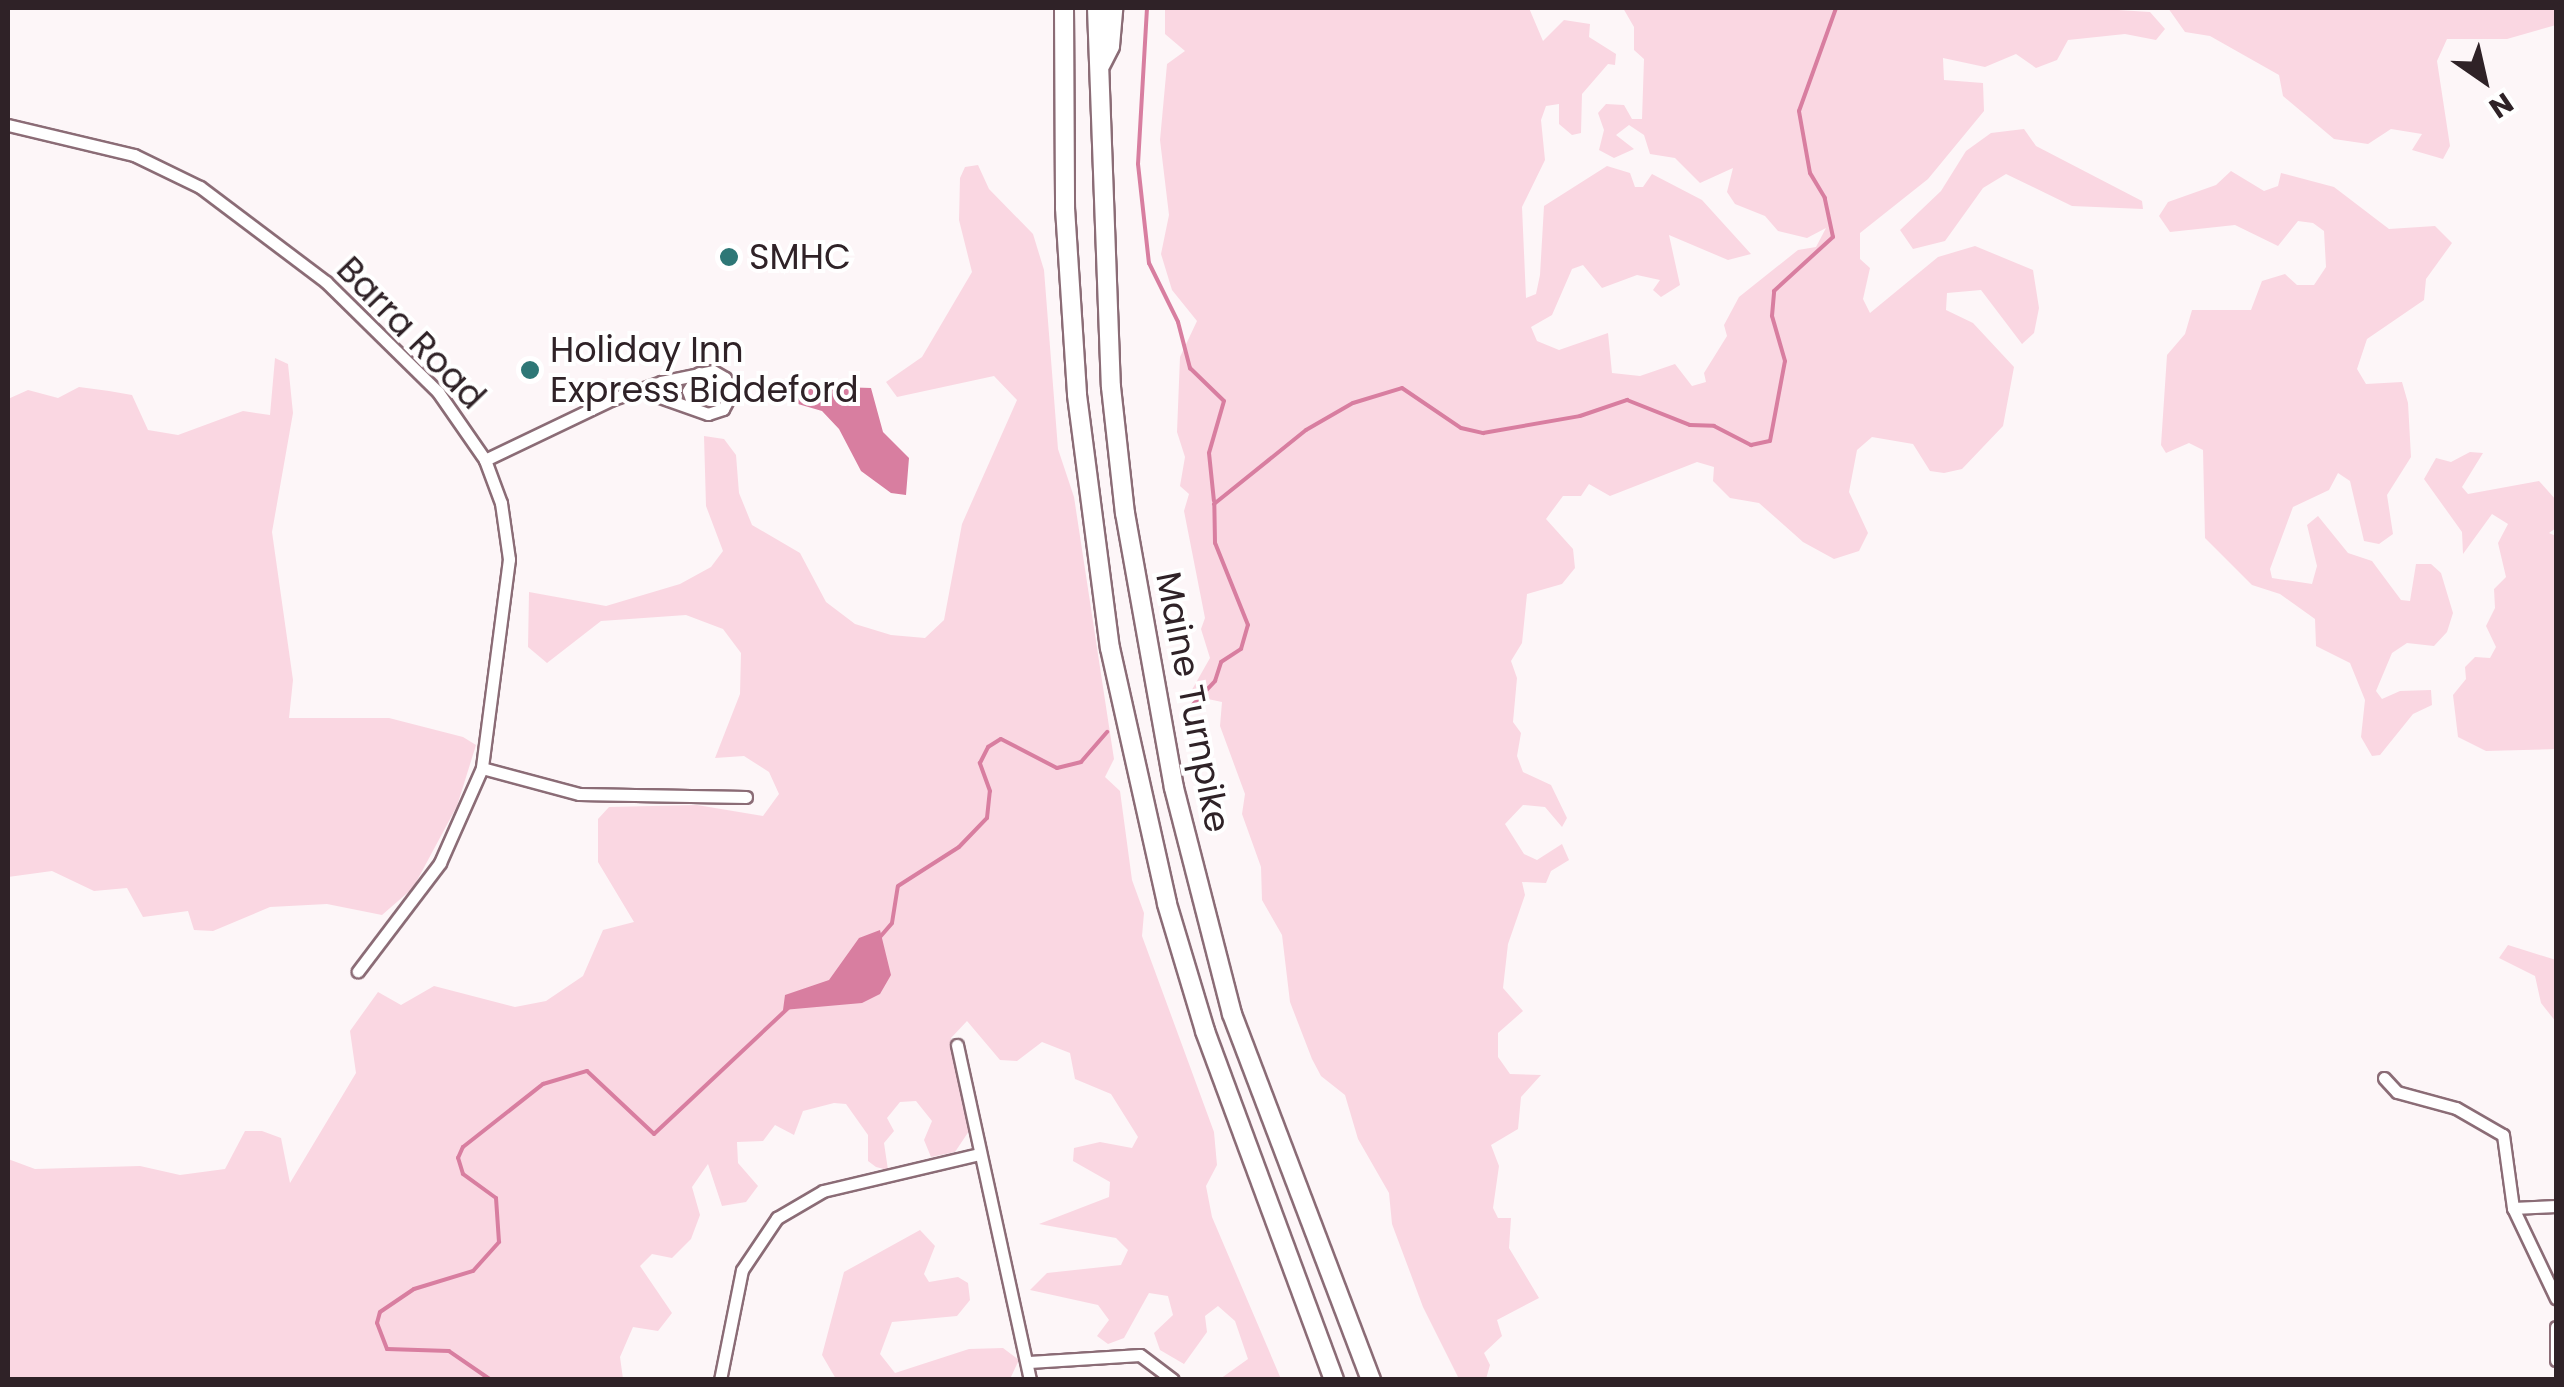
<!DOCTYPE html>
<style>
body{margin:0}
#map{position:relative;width:2564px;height:1387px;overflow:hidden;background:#fdf6f8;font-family:Poppins,sans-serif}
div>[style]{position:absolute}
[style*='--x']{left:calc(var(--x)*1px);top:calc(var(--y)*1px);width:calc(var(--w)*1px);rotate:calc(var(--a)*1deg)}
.green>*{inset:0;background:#fad7e2}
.water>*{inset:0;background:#d87ea0}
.stream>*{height:4px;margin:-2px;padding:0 2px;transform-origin:2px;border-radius:2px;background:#d87ea0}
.roads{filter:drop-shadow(2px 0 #8b6c76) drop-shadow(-2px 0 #8b6c76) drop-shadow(0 2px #8b6c76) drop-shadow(0 -2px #8b6c76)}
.minor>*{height:11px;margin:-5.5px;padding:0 5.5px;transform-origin:5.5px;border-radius:5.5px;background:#fff}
.highway>*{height:18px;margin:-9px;padding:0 9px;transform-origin:9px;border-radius:9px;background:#fff}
.dots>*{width:28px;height:28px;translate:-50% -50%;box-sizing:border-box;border:5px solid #fff;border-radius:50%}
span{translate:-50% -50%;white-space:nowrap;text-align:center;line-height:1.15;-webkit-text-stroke:8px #fff;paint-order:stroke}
.poi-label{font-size:35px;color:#2f2227}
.left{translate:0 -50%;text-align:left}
.street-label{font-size:35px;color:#2f2227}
.frame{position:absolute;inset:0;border:10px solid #2f2227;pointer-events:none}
.north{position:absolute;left:2434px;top:30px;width:100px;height:100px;-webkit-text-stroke:8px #fff;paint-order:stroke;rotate:146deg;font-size:28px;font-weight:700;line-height:40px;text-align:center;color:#2f2227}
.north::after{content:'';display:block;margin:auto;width:35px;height:45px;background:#2f2227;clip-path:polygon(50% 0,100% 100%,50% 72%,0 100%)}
</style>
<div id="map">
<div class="green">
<i style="clip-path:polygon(1165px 8px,1529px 8px,1543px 41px,1564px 20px,1590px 24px,1589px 37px,1616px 54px,1615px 65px,1608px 64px,1582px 94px,1581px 133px,1572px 135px,1559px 124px,1559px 104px,1546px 106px,1541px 120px,1545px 160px,1522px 207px,1526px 298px,1536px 294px,1540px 275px,1544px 206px,1607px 166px,1630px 173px,1635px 187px,1643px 187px,1652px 174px,1702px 200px,1751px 254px,1728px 260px,1669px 235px,1680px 285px,1661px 297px,1653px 290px,1660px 280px,1637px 275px,1602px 288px,1583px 265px,1572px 269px,1552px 315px,1531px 327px,1537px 341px,1559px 350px,1608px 333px,1612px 373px,1640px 376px,1675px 364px,1692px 386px,1706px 382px,1704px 373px,1727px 336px,1724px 325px,1739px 297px,1798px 250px,1816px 247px,1826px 228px,1807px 238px,1778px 231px,1765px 216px,1735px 204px,1727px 192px,1733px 168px,1700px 183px,1675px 158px,1650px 154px,1644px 135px,1629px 125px,1616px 135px,1634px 149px,1614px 158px,1599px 150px,1604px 130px,1598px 113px,1606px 104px,1624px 105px,1632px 119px,1642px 119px,1644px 59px,1634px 50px,1634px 27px,1623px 8px,2086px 8px,2150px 12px,2165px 29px,2156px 40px,2125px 34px,2068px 40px,2057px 60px,2036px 68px,2016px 54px,1985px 67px,1943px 58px,1944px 80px,1983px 83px,1984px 111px,1928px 179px,1860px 233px,1860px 259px,1870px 268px,1863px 299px,1870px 313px,1938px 257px,1975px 246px,2033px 270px,2039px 308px,2034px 333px,2022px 344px,1981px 290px,1947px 293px,1946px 310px,1973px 323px,2014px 367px,2003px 426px,1962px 469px,1944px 473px,1930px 471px,1913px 444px,1872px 437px,1857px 450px,1849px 492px,1868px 533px,1859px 551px,1834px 559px,1803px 542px,1759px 503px,1730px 498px,1713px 481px,1714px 467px,1697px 462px,1610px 496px,1589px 484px,1581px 496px,1563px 496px,1546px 519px,1573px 549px,1575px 568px,1562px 584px,1527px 594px,1522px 643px,1511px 661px,1517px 678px,1513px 722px,1521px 733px,1517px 756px,1523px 772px,1551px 785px,1567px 818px,1562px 827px,1545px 807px,1523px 805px,1505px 824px,1524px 854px,1537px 860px,1562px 844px,1569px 860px,1551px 871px,1546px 883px,1522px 882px,1525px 895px,1508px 944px,1503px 988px,1523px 1011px,1498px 1033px,1498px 1057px,1510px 1074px,1541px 1075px,1521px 1097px,1518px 1129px,1491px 1145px,1499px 1166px,1493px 1208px,1498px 1218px,1511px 1218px,1509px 1248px,1539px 1298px,1497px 1320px,1502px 1336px,1484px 1353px,1490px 1365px,1486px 1379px,1459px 1379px,1423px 1307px,1392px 1224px,1389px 1193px,1358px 1139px,1345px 1095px,1321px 1076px,1312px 1059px,1290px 1002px,1282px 935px,1262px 900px,1261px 867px,1242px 814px,1245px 794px,1220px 726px,1222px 702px,1189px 695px,1210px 658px,1201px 629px,1205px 618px,1184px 511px,1189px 494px,1180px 486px,1185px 457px,1177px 432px,1180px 357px,1197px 321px,1172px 290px,1161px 254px,1169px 215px,1160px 140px,1166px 75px,1167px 64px,1185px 51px,1165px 34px)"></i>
<i style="clip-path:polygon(2168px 8px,2556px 8px,2556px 25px,2507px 39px,2447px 39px,2437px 61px,2450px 146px,2443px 159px,2412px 150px,2422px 134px,2391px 129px,2368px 144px,2334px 139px,2283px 96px,2279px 75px,2210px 36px,2185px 32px)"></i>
<i style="clip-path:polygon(2024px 129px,2036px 146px,2142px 201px,2143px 209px,2072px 206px,2006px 174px,1983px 188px,1945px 241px,1913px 249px,1900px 230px,1941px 191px,1966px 151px,1991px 133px)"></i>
<i style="clip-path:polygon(978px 165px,989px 189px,1033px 234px,1044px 270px,1058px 449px,1074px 497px,1114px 759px,1105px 777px,1120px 791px,1132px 880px,1144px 913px,1142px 936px,1214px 1132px,1217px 1165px,1206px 1186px,1212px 1217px,1281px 1379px,1220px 1379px,1248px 1359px,1235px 1321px,1218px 1306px,1205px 1316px,1207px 1332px,1184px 1364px,1160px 1350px,1154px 1333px,1173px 1315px,1168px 1296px,1149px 1293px,1124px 1338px,1108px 1344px,1097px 1336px,1109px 1320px,1098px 1305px,1030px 1290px,1047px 1273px,1121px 1265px,1128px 1250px,1116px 1238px,1039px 1224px,1109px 1197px,1110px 1182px,1073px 1161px,1074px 1148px,1100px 1142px,1132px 1148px,1138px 1137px,1111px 1094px,1075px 1079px,1070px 1053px,1042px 1042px,1017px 1061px,1000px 1060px,967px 1021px,951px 1038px,969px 1131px,955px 1152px,931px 1157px,924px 1140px,932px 1121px,916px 1101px,900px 1102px,887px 1118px,894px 1131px,884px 1143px,888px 1170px,876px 1167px,868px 1161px,868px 1135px,846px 1104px,834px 1103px,803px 1111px,794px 1135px,775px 1125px,763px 1141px,737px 1142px,738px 1163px,758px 1186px,746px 1202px,722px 1206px,708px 1164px,692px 1187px,700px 1215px,691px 1239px,672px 1258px,652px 1254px,640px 1266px,672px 1313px,658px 1331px,633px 1327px,620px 1357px,623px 1379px,8px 1380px,8px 1159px,35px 1169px,140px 1166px,180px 1175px,225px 1169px,245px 1131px,262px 1131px,281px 1138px,290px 1183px,356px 1073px,350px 1031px,378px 992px,401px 1005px,434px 986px,515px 1007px,546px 1001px,583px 976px,603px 930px,634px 922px,598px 862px,598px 819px,609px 807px,697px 805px,763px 816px,779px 794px,769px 772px,744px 756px,715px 758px,740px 694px,741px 653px,723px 629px,686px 615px,601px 621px,547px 663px,528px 647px,529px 592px,606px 606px,680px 584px,711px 567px,723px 551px,706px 506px,704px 436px,724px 439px,736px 455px,739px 493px,752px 525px,800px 553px,826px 602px,855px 624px,891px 635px,925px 638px,944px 620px,962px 524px,1017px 400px,994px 376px,897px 397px,886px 382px,922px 357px,972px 272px,959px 220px,960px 178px,965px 167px)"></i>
<i style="clip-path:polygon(2231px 171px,2264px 191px,2278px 186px,2281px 173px,2334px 187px,2389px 229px,2435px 226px,2452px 243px,2426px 279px,2424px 300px,2367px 339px,2357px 369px,2366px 384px,2402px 382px,2408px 403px,2411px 457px,2387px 495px,2393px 534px,2379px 544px,2364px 541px,2350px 481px,2338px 473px,2329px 490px,2293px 507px,2270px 569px,2272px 578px,2312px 584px,2317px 566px,2307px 525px,2318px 516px,2348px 553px,2372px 561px,2401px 600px,2410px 601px,2416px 564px,2431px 564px,2441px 573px,2453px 613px,2447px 632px,2434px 646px,2407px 643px,2392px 653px,2376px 691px,2382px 699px,2400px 691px,2431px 690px,2432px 705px,2413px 714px,2380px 755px,2372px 756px,2361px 737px,2365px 700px,2350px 663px,2316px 646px,2315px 619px,2280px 594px,2252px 585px,2205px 538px,2203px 450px,2189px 443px,2166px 453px,2161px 445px,2167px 355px,2185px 334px,2192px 310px,2251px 310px,2262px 281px,2285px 274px,2297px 285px,2314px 285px,2326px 267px,2324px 231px,2313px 223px,2298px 221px,2278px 246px,2235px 225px,2170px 232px,2159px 216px,2168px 202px,2216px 185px)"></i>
<i style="clip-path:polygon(275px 358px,288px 364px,293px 413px,272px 532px,293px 680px,289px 718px,389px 718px,463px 737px,476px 745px,457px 806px,413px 888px,382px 915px,327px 904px,270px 907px,213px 931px,194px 930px,188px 911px,143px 917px,127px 888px,94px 891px,52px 871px,8px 877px,8px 399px,28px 390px,58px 398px,79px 387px,109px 391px,132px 395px,148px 430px,178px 435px,243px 411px,270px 415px)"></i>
<i style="clip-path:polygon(2470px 452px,2483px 453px,2462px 487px,2468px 494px,2539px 481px,2556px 500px,2556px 528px,2549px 533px,2556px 536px,2556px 749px,2486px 751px,2458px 737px,2453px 695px,2466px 679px,2465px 667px,2475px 657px,2490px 658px,2496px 647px,2486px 626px,2495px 608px,2494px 589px,2506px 577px,2498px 543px,2508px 524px,2492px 514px,2463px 554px,2462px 532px,2424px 479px,2436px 458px,2451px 462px)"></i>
<i style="clip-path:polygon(2508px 945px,2556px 960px,2556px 1022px,2541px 1003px,2535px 976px,2499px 958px)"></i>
<i style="clip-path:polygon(920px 1230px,935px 1246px,924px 1274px,929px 1282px,958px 1277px,968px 1283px,970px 1300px,957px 1316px,892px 1322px,880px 1354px,895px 1373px,969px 1349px,1003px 1348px,1019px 1360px,1010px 1379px,836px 1379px,822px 1355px,844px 1272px)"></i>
</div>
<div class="water">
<i style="clip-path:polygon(779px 385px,871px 388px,883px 432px,909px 458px,906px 495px,891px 493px,861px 471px,839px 429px,822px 411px,757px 392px)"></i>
<i style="clip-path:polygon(880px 930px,891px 975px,880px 994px,862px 1003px,783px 1010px,785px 995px,829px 980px,859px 938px)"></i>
</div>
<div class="stream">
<i style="--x:1147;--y:8;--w:156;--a:93.3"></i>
<i style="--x:1138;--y:164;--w:100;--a:83.7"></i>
<i style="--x:1149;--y:263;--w:66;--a:63.8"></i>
<i style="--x:1178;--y:322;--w:48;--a:75.4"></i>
<i style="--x:1190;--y:368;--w:47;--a:44.1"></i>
<i style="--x:1224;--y:401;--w:54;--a:106.1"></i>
<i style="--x:1209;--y:453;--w:48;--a:84.1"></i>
<i style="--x:1183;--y:715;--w:47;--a:-46.7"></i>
<i style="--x:1215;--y:681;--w:20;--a:-72"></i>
<i style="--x:1221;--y:662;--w:24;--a:-33"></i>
<i style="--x:1241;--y:649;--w:25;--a:-74"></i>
<i style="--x:1248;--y:625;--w:88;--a:-111.9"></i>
<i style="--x:1215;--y:543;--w:39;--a:-91"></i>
<i style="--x:1214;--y:504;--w:118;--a:-38.8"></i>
<i style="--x:1306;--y:430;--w:54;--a:-29.9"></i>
<i style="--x:1353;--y:403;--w:51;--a:-17"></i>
<i style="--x:1402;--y:388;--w:71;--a:34.1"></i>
<i style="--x:1461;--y:428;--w:23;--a:13"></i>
<i style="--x:1483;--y:433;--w:98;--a:-9.9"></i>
<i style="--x:1580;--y:416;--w:50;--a:-18.8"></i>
<i style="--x:1627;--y:400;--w:68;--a:21.6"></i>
<i style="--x:1690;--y:425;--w:24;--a:2"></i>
<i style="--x:1714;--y:426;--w:42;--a:27.2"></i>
<i style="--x:1751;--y:445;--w:19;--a:-12"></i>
<i style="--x:1770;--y:441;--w:81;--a:-79.4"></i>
<i style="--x:1785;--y:361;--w:47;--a:-106.1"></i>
<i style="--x:1772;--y:316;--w:25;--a:-85"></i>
<i style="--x:1774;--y:291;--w:80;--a:-42.5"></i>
<i style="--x:1833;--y:237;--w:40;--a:-102"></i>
<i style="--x:1825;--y:198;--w:29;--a:-121"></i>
<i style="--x:1810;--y:173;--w:63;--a:-100.1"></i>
<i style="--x:1799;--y:111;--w:109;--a:-70.2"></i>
<i style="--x:880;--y:937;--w:18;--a:-49"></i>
<i style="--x:892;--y:923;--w:37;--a:-81"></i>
<i style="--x:898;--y:886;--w:72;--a:-32.6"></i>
<i style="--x:959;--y:847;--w:40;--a:-46"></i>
<i style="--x:987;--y:818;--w:27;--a:-84"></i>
<i style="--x:990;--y:791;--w:30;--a:-110"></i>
<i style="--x:980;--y:763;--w:18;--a:-63"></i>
<i style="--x:988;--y:747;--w:15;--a:-32"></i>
<i style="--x:1001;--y:739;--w:63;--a:27.4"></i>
<i style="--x:1057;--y:768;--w:25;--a:-14"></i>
<i style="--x:1081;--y:762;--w:40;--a:-49"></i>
<i style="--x:491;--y:1380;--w:51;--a:-145.4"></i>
<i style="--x:449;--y:1351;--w:62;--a:-178.2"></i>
<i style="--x:387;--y:1349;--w:28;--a:-111"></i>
<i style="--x:377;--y:1323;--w:11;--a:-75"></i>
<i style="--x:380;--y:1312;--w:41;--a:-34.1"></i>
<i style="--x:414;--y:1289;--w:62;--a:-17"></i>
<i style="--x:473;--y:1271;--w:39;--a:-48"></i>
<i style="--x:499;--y:1242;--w:44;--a:-93.9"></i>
<i style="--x:496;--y:1198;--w:41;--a:-144"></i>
<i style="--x:463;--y:1174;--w:17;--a:-107"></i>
<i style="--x:458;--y:1158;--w:12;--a:-66"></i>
<i style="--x:463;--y:1147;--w:102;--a:-38.2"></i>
<i style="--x:543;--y:1084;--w:46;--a:-16.5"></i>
<i style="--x:587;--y:1071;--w:92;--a:43.2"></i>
<i style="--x:654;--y:1134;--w:184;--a:-43.2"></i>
</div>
<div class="roads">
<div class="minor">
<i style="--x:8;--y:125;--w:130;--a:13.4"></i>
<i style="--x:134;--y:155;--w:73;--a:25.9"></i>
<i style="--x:200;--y:187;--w:158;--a:37"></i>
<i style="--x:326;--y:282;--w:157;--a:44.5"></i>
<i style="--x:438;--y:392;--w:83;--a:55.3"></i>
<i style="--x:485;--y:460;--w:46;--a:69.6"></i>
<i style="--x:501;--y:503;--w:57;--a:81.9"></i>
<i style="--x:509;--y:559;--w:211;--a:97.4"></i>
<i style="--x:482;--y:768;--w:104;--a:113.9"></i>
<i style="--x:440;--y:863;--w:136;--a:127.2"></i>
<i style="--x:694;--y:408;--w:18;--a:-109"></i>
<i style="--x:688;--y:391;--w:21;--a:-59"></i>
<i style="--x:485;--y:460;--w:139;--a:-25.6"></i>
<i style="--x:610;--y:400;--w:54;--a:-19.4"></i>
<i style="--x:661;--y:382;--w:53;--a:-11.9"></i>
<i style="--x:713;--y:371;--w:14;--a:30"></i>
<i style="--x:725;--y:378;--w:17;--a:69"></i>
<i style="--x:731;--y:394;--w:17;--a:118"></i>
<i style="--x:723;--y:409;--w:16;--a:162"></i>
<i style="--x:708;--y:414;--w:72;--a:-160.6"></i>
<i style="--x:482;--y:768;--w:100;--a:15"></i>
<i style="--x:579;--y:794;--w:167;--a:1"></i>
<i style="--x:957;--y:1045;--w:343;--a:77.7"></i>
<i style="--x:2384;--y:1078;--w:19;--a:47"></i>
<i style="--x:2397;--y:1092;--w:61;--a:15.2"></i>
<i style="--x:2456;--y:1108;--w:54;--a:29.9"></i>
<i style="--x:2503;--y:1135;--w:74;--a:82.2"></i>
<i style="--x:2513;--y:1208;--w:100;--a:64.5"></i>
<i style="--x:2513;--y:1208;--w:43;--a:-2.7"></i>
<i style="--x:2556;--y:1327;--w:33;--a:90"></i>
<i style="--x:1029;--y:1362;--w:111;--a:-3.6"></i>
<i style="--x:1140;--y:1355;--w:41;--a:37.1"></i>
<i style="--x:720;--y:1380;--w:112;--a:-78.7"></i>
<i style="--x:742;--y:1270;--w:63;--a:-56.1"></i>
<i style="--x:777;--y:1218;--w:53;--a:-30.4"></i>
<i style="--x:823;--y:1191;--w:161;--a:-13.3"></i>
</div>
<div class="highway">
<i style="--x:1064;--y:8;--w:200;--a:89.7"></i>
<i style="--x:1065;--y:208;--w:187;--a:86.3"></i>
<i style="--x:1077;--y:395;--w:255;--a:82.6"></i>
<i style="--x:1110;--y:648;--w:262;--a:77.4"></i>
<i style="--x:1167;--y:904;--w:133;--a:73.3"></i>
<i style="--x:1205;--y:1031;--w:372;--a:69.7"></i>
<i style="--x:1097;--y:8;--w:379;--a:87.9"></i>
<i style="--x:1111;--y:387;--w:127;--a:83.7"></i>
<i style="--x:1125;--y:513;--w:279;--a:79.9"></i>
<i style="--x:1174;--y:788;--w:233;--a:75.6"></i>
<i style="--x:1232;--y:1014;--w:392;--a:69.2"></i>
<i style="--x:1101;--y:64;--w:20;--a:-63"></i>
<i style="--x:1110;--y:46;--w:38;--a:-85"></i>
</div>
</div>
<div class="dots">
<i style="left:729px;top:257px;background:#2e7776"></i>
<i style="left:530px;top:370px;background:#2e7776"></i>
</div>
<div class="poi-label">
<span class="left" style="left:749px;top:257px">SMHC</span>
<span class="left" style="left:550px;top:370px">Holiday Inn<br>Express Biddeford</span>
</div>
<div class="street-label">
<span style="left:411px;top:333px;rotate:46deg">Barra Road</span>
<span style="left:1193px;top:702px;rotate:79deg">Maine Turnpike</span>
</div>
<div class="frame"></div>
<div class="north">N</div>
</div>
